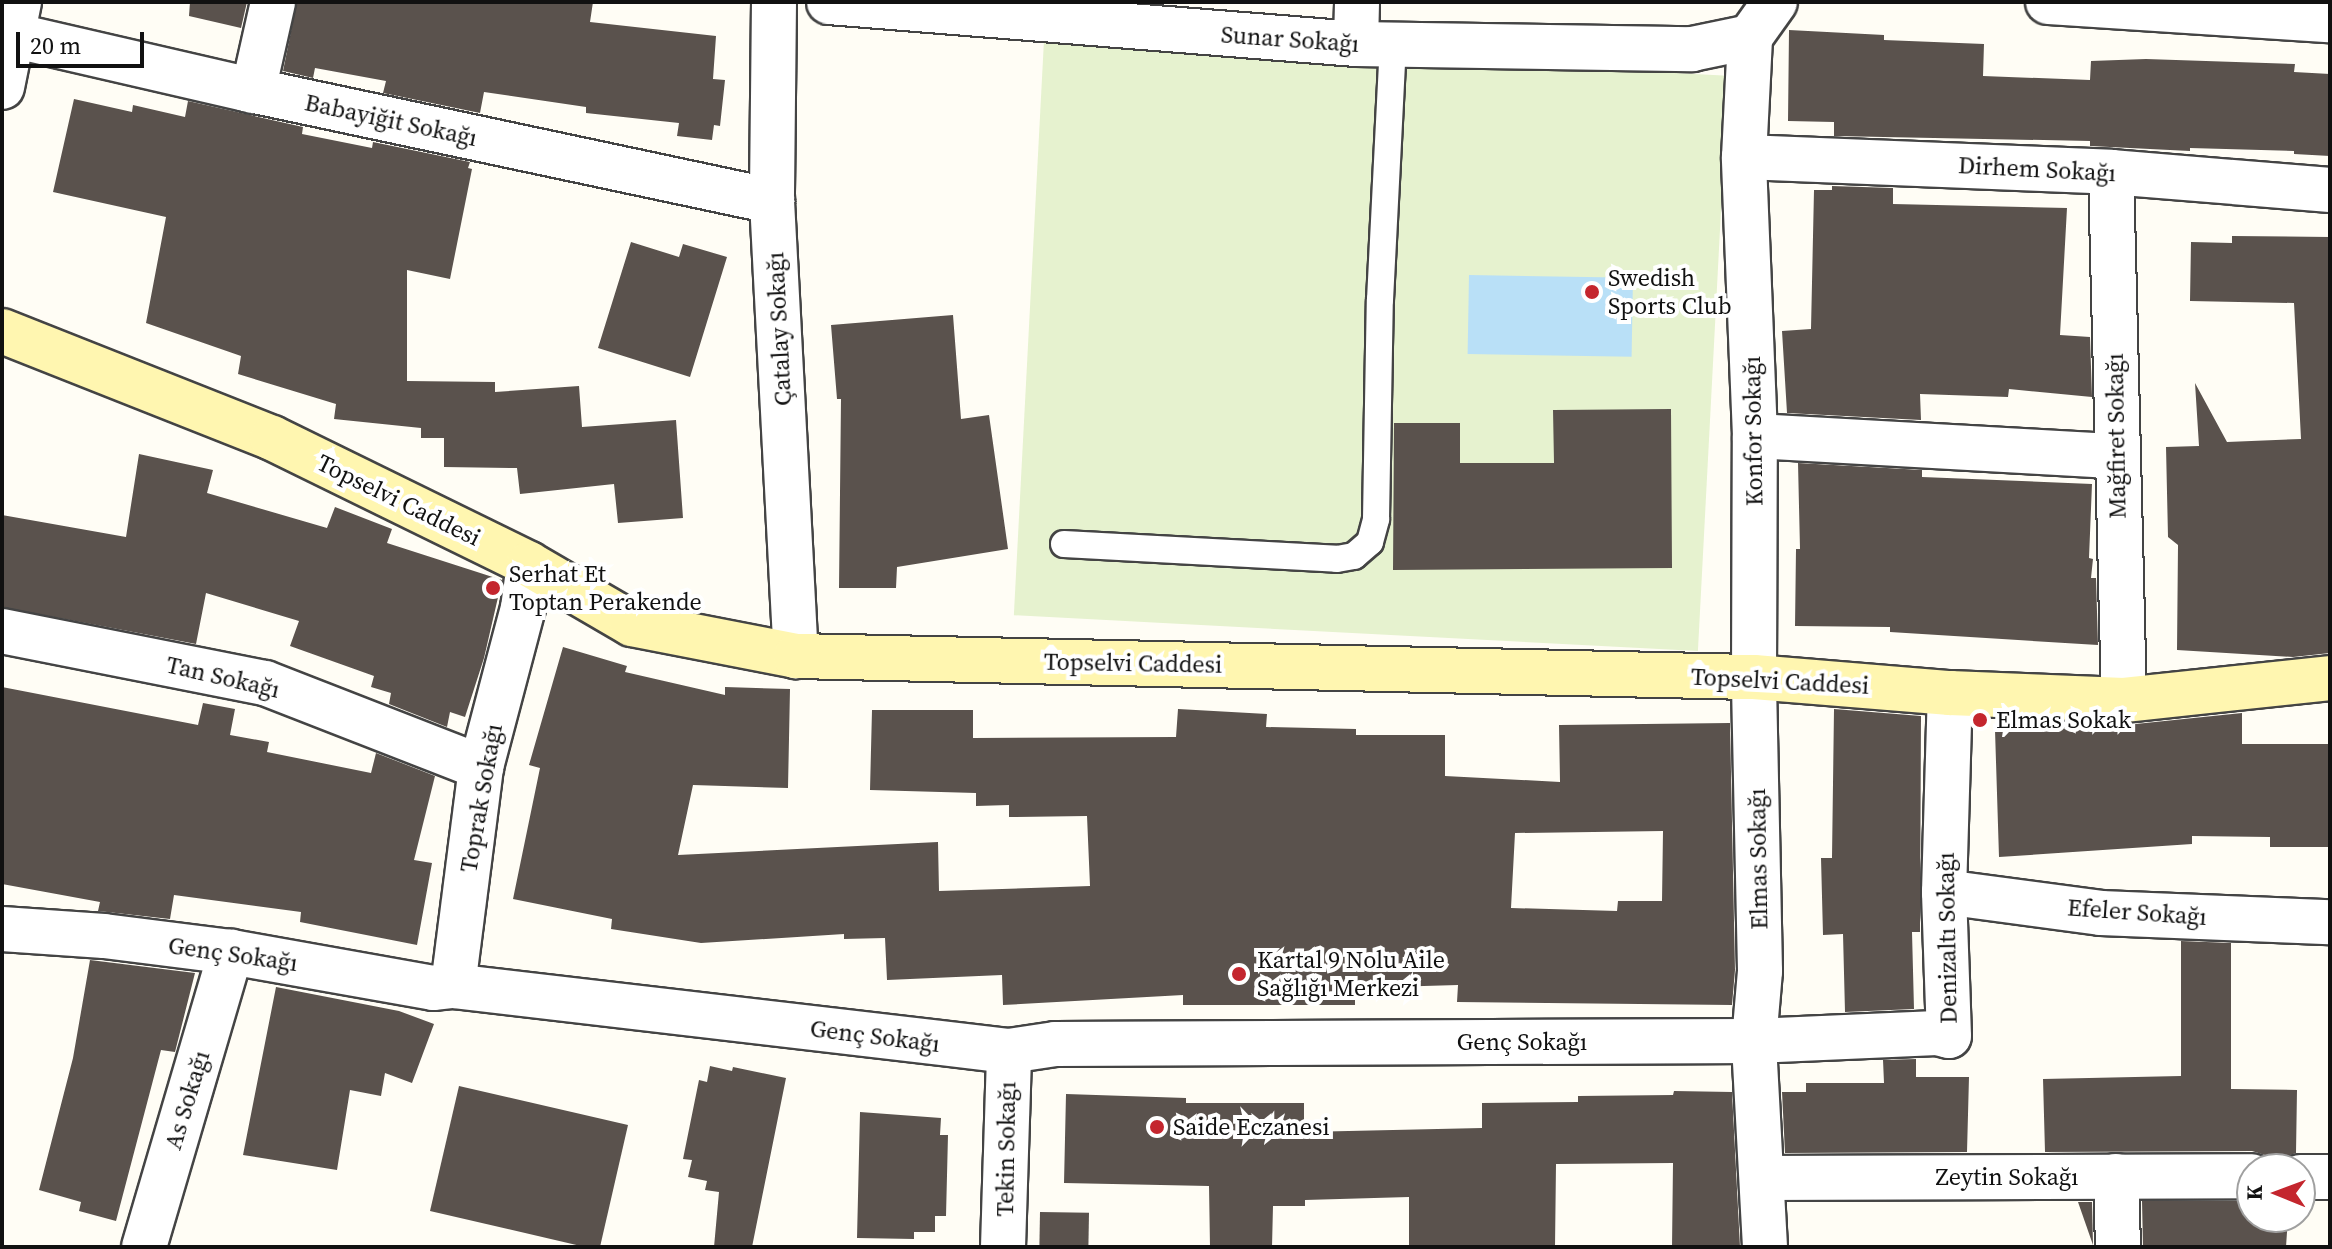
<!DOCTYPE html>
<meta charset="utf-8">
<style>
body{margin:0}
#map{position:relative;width:2332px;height:1249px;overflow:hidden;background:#fffdf5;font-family:"Source Serif 4",serif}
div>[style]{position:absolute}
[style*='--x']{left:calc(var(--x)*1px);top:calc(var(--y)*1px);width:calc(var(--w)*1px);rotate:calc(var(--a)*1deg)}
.pitch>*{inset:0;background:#e6f2cf;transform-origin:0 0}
.water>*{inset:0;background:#b9e0f7;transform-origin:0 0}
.building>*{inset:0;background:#5a524d;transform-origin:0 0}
.roads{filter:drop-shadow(2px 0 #444) drop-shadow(-2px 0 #444) drop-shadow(0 2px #444) drop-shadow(0 -2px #444)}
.lane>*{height:26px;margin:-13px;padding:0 13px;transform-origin:13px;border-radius:13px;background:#fff}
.street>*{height:44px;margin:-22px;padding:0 22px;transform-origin:22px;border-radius:22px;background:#fff}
.secondary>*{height:44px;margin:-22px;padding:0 22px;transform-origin:22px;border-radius:22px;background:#fff6b0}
.dots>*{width:22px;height:22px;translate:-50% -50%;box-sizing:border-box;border:4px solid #fff;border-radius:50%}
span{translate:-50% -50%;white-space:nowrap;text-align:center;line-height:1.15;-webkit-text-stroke:8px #fff;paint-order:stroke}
.street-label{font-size:24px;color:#111}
.poi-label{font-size:24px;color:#111}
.left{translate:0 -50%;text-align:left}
.frame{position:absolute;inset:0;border:4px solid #111;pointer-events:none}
.north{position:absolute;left:2236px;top:1153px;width:80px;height:80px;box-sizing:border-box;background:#fff;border:2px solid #a0a0a0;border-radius:50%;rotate:271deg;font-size:22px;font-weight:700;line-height:32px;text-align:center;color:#111}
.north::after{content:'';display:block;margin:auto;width:28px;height:36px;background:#c4262e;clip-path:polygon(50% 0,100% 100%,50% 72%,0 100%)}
.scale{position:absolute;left:16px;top:32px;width:128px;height:36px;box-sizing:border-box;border:4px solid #111;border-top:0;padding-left:10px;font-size:24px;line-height:28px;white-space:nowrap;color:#111;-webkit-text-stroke:6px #fff;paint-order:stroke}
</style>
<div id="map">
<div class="pitch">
<i style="left:1044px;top:40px;width:685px;height:576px;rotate:3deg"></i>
</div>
<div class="water">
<i style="left:1469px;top:275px;width:164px;height:79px;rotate:1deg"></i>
</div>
<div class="building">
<i style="clip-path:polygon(190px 2px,247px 2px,241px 28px,189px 16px)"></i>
<i style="clip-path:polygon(297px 2px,593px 2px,590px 22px,716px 36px,713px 79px,725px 80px,720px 126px,714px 125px,712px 140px,677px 136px,679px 123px,586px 113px,586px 107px,484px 92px,480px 113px,383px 93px,386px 81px,315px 68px,313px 78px,283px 71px)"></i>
<i style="clip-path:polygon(1789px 30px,1884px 35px,1884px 40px,1984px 44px,1983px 76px,2090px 80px,2091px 61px,2146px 59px,2295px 64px,2294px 72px,2330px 74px,2330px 156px,2294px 154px,2294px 151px,2190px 148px,2190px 151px,2090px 146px,2090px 141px,1834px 136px,1834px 122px,1788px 121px)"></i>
<i style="clip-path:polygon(74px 99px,132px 112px,133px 105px,185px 117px,188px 101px,303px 127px,302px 134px,372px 148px,373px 142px,470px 162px,468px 168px,472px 169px,450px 279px,407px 270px,407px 381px,495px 382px,495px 392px,579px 386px,582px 427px,676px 420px,683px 518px,618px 523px,614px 484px,520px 494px,517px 468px,444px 467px,444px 438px,421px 438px,421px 428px,334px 419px,336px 404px,238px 374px,241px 356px,146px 323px,166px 217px,53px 192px)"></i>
<i style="clip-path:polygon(1832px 186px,1893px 188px,1893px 204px,2067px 208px,2060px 335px,2090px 337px,2092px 397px,2009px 389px,2008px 397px,1920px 394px,1921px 420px,1787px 413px,1782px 331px,1811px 329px,1814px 190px,1832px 190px)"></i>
<i style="clip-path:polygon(2232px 236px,2330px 237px,2330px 653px,2293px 657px,2177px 650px,2178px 545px,2168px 537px,2166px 447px,2199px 446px,2195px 383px,2227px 442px,2301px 439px,2294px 303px,2190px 301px,2191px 242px,2232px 243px)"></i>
<i style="clip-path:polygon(631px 242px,679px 257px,683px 244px,727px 257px,690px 377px,598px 348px)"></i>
<i style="clip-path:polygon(953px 315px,961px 419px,989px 415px,1008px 549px,897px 567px,896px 588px,839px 588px,841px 399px,837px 399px,831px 325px)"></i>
<i style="clip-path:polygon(1671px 409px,1672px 568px,1393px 570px,1394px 423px,1460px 423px,1460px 463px,1554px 463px,1553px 410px)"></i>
<i style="clip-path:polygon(139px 454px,213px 470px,207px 493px,327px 528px,335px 507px,392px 529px,387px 543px,502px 580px,484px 658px,465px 717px,450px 712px,447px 727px,389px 704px,391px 693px,371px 687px,374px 676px,290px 646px,299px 621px,206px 593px,196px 644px,2px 607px,2px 515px,126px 537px)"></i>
<i style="clip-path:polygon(1798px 463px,1922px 470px,1922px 477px,2092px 484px,2089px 558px,2093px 559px,2091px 578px,2096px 578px,2098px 645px,1890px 632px,1890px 627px,1795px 626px,1796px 549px,1800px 549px)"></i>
<i style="clip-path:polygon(evenodd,563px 647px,627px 666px,625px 672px,725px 695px,725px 687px,790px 689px,788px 788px,693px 785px,678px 855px,938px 842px,939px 891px,1090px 886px,1087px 816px,1009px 817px,1009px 805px,976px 806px,976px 793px,870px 790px,872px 710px,973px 710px,973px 738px,1176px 737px,1178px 709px,1267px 714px,1266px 727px,1356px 729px,1356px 735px,1445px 735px,1445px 776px,1560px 782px,1559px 725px,1730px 723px,1735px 970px,1732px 1005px,1457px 1002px,1458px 985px,1355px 988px,1355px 1005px,1183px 1005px,1183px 995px,1003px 1005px,1002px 975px,887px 980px,885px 938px,844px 939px,844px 934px,701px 943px,611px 929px,612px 919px,513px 899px,540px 768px,529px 765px,563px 647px,1663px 831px,1662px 901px,1618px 901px,1617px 911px,1511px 908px,1515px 833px,1663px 831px)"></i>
<i style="clip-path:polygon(2px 687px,198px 725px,203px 703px,235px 709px,230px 735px,269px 742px,267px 752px,371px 773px,376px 753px,435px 776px,414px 860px,432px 863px,417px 945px,300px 922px,301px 912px,174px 895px,170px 919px,98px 911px,100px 902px,2px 884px)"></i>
<i style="clip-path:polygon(1834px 709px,1921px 716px,1920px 932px,1912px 932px,1914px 1009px,1845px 1012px,1843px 934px,1823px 935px,1821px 858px,1832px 858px)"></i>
<i style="clip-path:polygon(2242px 713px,2242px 744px,2330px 744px,2330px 847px,2270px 847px,2270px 837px,2192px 836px,2192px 844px,1999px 857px,1995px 730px,2126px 725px)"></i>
<i style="clip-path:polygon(2181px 941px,2231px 943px,2231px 1089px,2297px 1090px,2296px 1153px,2287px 1156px,2275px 1169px,2265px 1155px,2252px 1151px,2045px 1152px,2043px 1079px,2181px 1076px)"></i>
<i style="clip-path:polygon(90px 960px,195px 973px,175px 1052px,161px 1050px,116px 1221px,79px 1211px,81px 1202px,39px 1190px,73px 1058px)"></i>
<i style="clip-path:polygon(276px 987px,399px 1011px,434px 1024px,412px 1083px,385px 1073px,381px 1096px,350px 1090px,337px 1170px,243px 1155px)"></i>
<i style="clip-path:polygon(1916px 1059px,1916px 1077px,1969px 1077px,1967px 1152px,1785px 1153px,1782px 1092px,1806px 1092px,1806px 1083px,1884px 1083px,1883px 1060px)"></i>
<i style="clip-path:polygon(710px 1066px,732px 1071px,733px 1067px,786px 1078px,752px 1247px,714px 1247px,719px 1192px,705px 1190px,707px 1181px,688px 1177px,692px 1160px,683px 1159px,699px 1080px,707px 1082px)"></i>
<i style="clip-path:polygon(459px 1086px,628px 1125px,600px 1247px,585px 1247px,430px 1211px)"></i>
<i style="clip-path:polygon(1674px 1091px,1732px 1092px,1740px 1247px,1672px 1247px,1673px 1163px,1556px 1164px,1555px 1247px,1409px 1247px,1409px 1197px,1305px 1200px,1305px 1206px,1273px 1206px,1272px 1247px,1210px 1247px,1209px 1186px,1064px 1183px,1066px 1094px,1186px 1098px,1186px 1103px,1304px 1103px,1304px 1132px,1482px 1128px,1482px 1103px,1578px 1102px,1578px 1096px,1673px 1095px)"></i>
<i style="clip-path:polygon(860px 1112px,941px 1118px,940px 1135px,948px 1135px,946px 1216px,935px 1216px,935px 1232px,914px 1232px,914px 1239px,857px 1238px)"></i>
<i style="clip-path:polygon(2142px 1201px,2252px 1201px,2252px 1217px,2288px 1217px,2286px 1247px,2143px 1247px)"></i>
<i style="clip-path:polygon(2078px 1202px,2092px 1202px,2093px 1245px)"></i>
<i style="left:1040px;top:1212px;width:49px;height:35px;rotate:1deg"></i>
</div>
<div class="roads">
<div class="lane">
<i style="--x:1064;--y:544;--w:273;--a:3.1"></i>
<i style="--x:1337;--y:559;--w:17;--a:-10"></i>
<i style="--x:1354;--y:556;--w:21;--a:-41"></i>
<i style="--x:1370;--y:542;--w:24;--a:-75"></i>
<i style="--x:1376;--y:519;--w:219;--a:-89"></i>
<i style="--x:1380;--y:300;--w:256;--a:-87.1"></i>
</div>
<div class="street">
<i style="--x:774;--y:2;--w:199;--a:90.6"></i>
<i style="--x:772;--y:201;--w:456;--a:87"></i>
<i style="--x:829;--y:2;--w:529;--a:4.56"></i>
<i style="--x:1356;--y:44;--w:336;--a:0.9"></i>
<i style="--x:1692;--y:49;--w:59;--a:-11.7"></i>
<i style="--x:2048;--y:2;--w:283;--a:3.7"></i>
<i style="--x:12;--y:35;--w:240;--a:13"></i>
<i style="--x:246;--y:89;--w:538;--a:12.02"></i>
<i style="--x:1356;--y:44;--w:42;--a:-88.6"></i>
<i style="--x:2;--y:87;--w:87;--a:-78.7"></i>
<i style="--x:253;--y:91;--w:91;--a:-77.3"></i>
<i style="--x:1744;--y:157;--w:367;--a:2.3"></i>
<i style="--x:2111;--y:172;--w:220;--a:4.7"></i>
<i style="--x:2111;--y:172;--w:528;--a:88.59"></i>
<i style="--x:1755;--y:436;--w:362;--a:3.2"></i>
<i style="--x:2;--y:631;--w:268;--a:11.2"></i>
<i style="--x:265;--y:683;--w:232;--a:21.3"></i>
<i style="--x:1944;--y:892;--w:158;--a:7.6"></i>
<i style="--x:2101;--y:913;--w:229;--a:2.3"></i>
<i style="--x:2;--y:929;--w:102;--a:3.9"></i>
<i style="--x:104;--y:936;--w:128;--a:7.2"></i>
<i style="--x:231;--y:952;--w:205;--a:10.1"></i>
<i style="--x:433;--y:988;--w:20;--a:-6"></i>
<i style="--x:453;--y:986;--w:560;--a:6.67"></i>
<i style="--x:1009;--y:1051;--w:47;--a:-8.7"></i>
<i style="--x:1055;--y:1044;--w:699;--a:-0.25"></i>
<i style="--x:1754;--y:1041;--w:183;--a:-2.5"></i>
<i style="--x:1937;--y:1033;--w:12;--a:14"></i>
<i style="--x:1949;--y:1036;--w:144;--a:-92"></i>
<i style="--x:1944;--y:892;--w:199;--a:-88.3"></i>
<i style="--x:453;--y:986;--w:221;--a:-82.7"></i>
<i style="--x:481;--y:767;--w:164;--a:-75.2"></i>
<i style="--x:523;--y:608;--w:44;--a:-82.2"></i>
<i style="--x:2116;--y:1176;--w:71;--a:88.4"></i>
<i style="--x:2300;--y:1177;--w:30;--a:0"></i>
<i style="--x:1762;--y:1178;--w:490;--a:-0.2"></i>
<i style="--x:144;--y:1247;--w:308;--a:-73.6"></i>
<i style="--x:1003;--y:1247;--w:196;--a:-88.2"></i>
<i style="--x:1765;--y:1247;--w:206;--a:-93.1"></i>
<i style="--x:1754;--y:1041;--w:70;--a:-85.1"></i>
<i style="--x:1760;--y:971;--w:294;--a:-91.2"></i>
<i style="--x:1754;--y:677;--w:241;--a:-89.8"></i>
<i style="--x:1755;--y:436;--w:279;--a:-92.3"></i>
<i style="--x:1744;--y:157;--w:120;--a:-87.1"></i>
<i style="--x:1750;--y:37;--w:43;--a:-54.5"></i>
</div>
<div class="secondary">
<i style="--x:2;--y:331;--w:290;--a:21.6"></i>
<i style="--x:272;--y:438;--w:286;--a:26.1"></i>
<i style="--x:529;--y:564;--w:119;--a:30.2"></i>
<i style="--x:632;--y:624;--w:167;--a:11"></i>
<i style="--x:796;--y:656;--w:958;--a:1.26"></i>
<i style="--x:1754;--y:677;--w:197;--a:4.7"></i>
<i style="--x:1950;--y:693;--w:174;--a:2.3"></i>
<i style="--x:2124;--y:700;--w:207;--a:-6.1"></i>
</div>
</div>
<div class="dots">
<i style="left:1592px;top:292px;background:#c4262e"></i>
<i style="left:493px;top:588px;background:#c4262e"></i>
<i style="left:1980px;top:720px;background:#c4262e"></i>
<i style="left:1239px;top:974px;background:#c4262e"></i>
<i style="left:1157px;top:1127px;background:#c4262e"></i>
</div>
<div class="street-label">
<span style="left:1290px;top:39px;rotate:4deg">Sunar Sokağı</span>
<span style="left:391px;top:120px;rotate:12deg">Babayiğit Sokağı</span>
<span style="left:2037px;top:169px;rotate:3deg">Dirhem Sokağı</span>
<span style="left:779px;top:329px;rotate:-93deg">Çatalay Sokağı</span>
<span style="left:1753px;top:431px;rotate:-91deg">Konfor Sokağı</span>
<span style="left:2116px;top:436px;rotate:-91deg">Mağfiret Sokağı</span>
<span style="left:399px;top:500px;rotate:26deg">Topselvi Caddesi</span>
<span style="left:1133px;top:663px;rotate:1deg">Topselvi Caddesi</span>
<span style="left:223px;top:677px;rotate:13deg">Tan Sokağı</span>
<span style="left:1780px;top:681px;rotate:3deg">Topselvi Caddesi</span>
<span style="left:481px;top:798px;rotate:-80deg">Toprak Sokağı</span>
<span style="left:1758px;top:859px;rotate:-91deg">Elmas Sokağı</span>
<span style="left:2137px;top:912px;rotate:4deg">Efeler Sokağı</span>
<span style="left:1947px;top:938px;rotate:-91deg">Denizaltı Sokağı</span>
<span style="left:233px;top:954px;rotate:8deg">Genç Sokağı</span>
<span style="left:875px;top:1036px;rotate:7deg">Genç Sokağı</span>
<span style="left:1522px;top:1042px">Genç Sokağı</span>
<span style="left:187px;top:1100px;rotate:-73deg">As Sokağı</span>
<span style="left:1006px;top:1149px;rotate:-89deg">Tekin Sokağı</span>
<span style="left:2007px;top:1177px">Zeytin Sokağı</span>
</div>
<div class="poi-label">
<span class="left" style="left:1608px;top:292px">Swedish<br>Sports Club</span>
<span class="left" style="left:509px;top:588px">Serhat Et<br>Toptan Perakende</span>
<span class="left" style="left:1996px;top:720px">Elmas Sokak</span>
<span class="left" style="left:1257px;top:974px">Kartal 9 Nolu Aile<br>Sağlığı Merkezi</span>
<span class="left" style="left:1173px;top:1127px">Saide Eczanesi</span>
</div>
<div class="frame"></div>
<div class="north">K</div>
<div class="scale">20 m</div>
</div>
